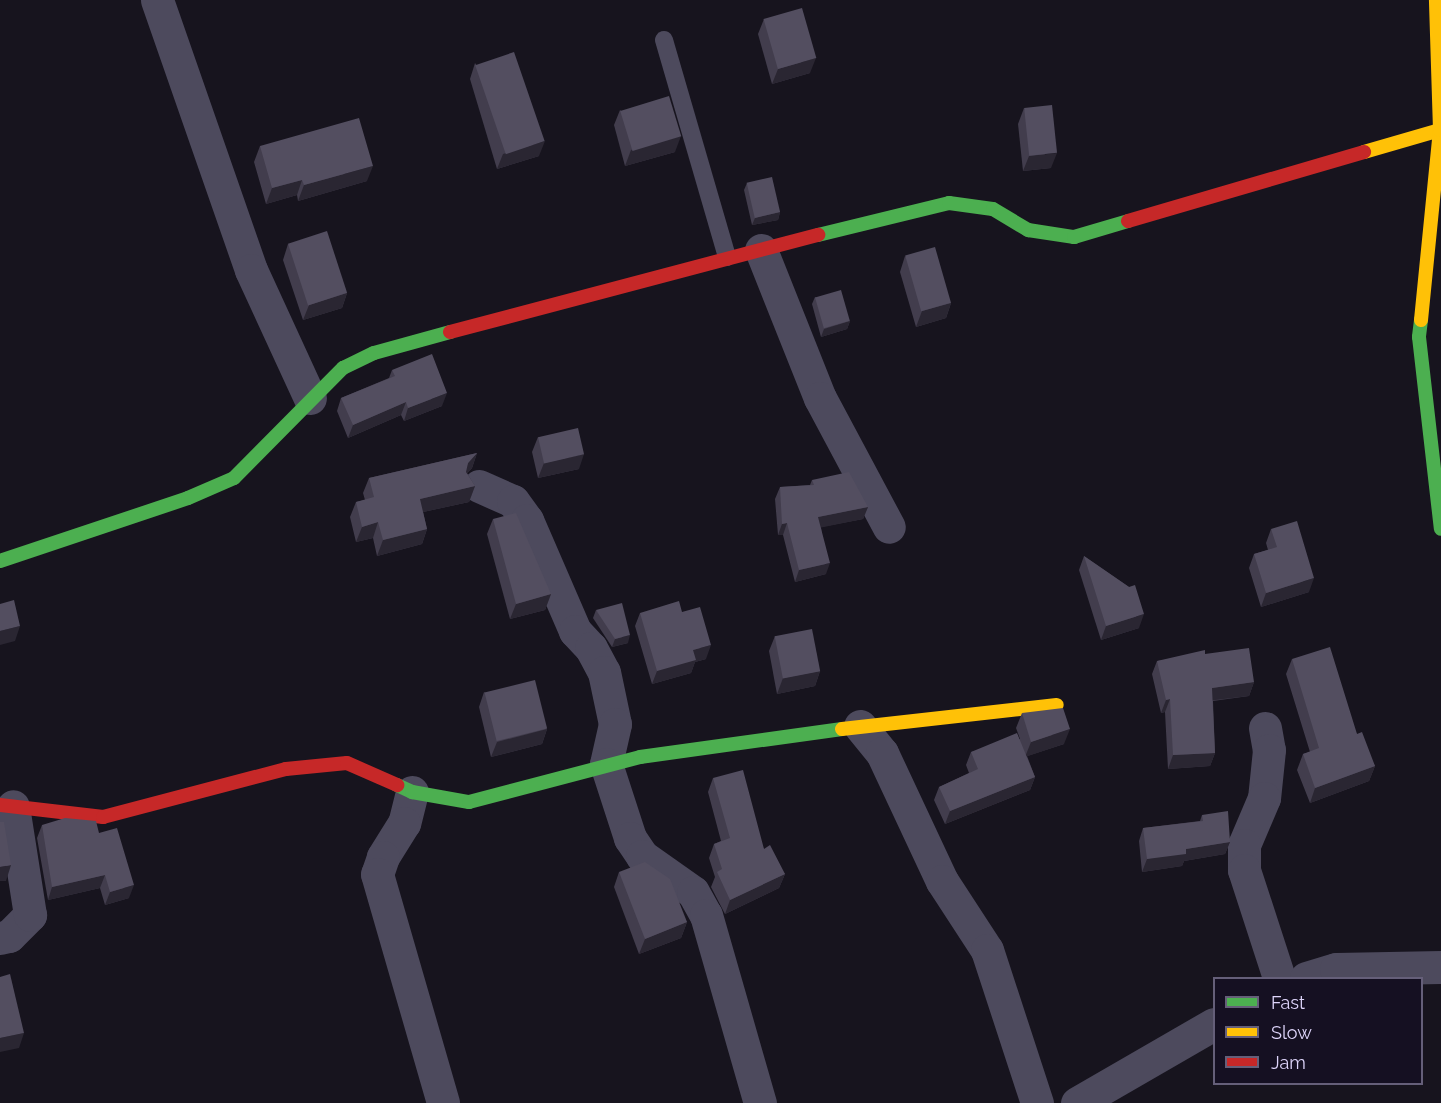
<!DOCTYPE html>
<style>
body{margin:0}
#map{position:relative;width:1441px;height:1103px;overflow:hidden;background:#17141e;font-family:Raleway,sans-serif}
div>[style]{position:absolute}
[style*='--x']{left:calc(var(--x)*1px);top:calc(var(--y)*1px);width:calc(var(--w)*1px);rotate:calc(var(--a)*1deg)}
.lane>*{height:18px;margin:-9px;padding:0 9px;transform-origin:9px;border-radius:9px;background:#4d4a5d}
.street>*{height:33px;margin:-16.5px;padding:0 16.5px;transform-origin:16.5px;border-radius:16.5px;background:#4d4a5d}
.fast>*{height:14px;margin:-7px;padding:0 7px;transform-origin:7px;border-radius:7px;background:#4caf50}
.slow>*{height:14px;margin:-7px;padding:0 7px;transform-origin:7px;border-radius:7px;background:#ffc107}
.jam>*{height:14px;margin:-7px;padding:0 7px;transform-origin:7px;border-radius:7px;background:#c62828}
.wall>*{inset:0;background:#423d4d}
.shaded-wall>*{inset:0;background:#2a2632}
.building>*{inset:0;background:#534e60;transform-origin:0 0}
span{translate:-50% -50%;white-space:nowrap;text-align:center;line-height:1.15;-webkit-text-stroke:4.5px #151022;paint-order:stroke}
.legend{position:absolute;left:1213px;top:977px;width:210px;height:108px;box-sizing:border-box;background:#151022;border:2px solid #655f79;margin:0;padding:8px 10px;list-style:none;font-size:18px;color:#ded5fb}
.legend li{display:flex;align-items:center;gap:12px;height:30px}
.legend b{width:30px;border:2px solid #655f79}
</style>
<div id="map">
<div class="lane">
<i style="--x:664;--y:40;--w:226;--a:73.8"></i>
</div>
<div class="street">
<i style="--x:157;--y:0;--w:286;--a:70.8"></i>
<i style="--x:251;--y:270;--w:141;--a:65.3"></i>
<i style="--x:761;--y:250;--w:159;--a:68.3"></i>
<i style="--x:820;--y:398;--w:146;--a:61.9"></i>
<i style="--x:479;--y:486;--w:37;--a:24"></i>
<i style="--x:513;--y:501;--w:24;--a:54"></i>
<i style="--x:527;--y:520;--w:121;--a:66.6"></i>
<i style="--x:575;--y:631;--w:23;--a:47"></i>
<i style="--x:591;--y:648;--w:27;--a:62"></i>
<i style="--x:604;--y:672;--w:53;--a:78.1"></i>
<i style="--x:615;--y:724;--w:41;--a:102.7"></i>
<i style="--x:606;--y:764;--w:78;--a:72"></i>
<i style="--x:630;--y:838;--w:22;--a:56"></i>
<i style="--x:642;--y:856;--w:62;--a:35.2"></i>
<i style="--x:693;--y:892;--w:26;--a:61"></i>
<i style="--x:706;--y:915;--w:196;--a:74"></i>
<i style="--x:860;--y:726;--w:35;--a:51"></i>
<i style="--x:882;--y:753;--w:141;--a:64.9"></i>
<i style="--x:942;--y:881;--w:82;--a:56.9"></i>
<i style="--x:987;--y:950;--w:161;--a:71.9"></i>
<i style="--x:1265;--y:728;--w:22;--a:80"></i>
<i style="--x:1269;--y:750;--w:48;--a:95.9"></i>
<i style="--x:1264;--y:798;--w:51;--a:113.1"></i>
<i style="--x:1244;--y:845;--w:25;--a:90"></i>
<i style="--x:1244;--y:870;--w:114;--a:72"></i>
<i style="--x:412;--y:792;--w:32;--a:104"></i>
<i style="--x:404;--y:823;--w:40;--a:122"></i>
<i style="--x:383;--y:857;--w:18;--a:109"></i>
<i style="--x:377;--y:874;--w:238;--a:73.9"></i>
<i style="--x:0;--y:938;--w:9;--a:-13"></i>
<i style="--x:9;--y:936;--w:30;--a:-45"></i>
<i style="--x:30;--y:915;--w:110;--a:-98.9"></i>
<i style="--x:1306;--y:978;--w:31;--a:-17"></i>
<i style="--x:1336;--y:969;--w:105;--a:-1.1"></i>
<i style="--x:1077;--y:1103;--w:158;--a:-30"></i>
</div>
<div class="fast">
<i style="--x:818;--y:235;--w:135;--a:-13.7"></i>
<i style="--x:949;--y:203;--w:44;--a:7.8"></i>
<i style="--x:993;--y:209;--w:41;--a:31"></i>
<i style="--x:1028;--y:230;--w:47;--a:8.7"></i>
<i style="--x:1074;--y:237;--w:56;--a:-16.5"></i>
<i style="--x:1421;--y:320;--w:17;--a:97"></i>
<i style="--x:1419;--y:337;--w:193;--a:83.5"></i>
<i style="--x:0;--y:561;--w:198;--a:-18.5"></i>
<i style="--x:188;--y:498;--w:50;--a:-23.5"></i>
<i style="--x:234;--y:478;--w:155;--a:-45.3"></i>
<i style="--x:343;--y:368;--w:34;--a:-26"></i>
<i style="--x:374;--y:353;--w:79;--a:-15.4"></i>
<i style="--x:397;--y:785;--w:17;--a:25"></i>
<i style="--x:412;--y:792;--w:58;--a:10"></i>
<i style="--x:469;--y:802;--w:177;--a:-14.7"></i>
<i style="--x:640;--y:757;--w:204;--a:-7.9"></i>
</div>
<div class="slow">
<i style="--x:1364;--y:152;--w:79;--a:-16.1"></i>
<i style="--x:1421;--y:320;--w:191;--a:-84.3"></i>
<i style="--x:1440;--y:130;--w:130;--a:-91.8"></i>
<i style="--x:842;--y:729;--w:216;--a:-6.4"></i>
</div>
<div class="jam">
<i style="--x:1128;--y:221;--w:246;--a:-16.3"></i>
<i style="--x:450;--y:332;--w:381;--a:-14.8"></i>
<i style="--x:0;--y:805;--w:104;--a:6.6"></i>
<i style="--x:103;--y:817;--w:189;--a:-14.7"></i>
<i style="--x:286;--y:769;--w:61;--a:-5.6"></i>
<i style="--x:347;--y:763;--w:55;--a:23.7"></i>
</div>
<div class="wall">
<i style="clip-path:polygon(764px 19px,810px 73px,772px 84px,758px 34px)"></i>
<i style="clip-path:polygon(475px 63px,539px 156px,497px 169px,470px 79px)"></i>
<i style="clip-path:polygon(1024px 108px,1051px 168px,1023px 171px,1018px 124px)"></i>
<i style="clip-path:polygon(620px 110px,675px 152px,625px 166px,614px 125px)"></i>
<i style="clip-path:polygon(260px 146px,367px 181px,298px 201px,297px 195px,266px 204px,254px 162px)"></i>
<i style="clip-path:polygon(747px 183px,780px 212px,778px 220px,752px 225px,744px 190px)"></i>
<i style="clip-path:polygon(288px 244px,347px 293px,342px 308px,303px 320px,283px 260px)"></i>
<i style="clip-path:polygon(905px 256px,951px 303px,946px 318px,916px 327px,900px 272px)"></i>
<i style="clip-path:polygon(815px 297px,850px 321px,847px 329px,821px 337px,812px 304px)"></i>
<i style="clip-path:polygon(392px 370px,442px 406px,404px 421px,401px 415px,348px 438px,337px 411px,341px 398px,389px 378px)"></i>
<i style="clip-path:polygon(538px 437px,579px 469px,538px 478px,532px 452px)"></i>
<i style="clip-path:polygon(477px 453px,472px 468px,467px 473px,475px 486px,469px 502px,423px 512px,427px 529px,422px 544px,377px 556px,373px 538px,356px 542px,350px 517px,356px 502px,365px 500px,363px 493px,369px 478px)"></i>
<i style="clip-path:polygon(812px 480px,868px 507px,863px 519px,821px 527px,826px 574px,795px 582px,783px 535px,778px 535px,775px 499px,780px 487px,810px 485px)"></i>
<i style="clip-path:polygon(493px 519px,551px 594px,545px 610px,510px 619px,487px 534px)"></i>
<i style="clip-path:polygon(1271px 529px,1309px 592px,1261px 607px,1249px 568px,1254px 554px,1268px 550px,1266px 543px)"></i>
<i style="clip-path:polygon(1084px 556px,1129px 587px,1139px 628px,1101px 640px,1079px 570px)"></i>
<i style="clip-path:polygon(596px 610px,628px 643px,612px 647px,593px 618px)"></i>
<i style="clip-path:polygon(682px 612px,706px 659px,695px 662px,691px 673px,652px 684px,635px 626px,640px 613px)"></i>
<i style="clip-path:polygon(775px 636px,820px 671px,815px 686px,777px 694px,769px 651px)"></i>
<i style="clip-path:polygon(1205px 654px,1254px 682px,1249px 696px,1213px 701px,1215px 753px,1210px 766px,1168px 769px,1165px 712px,1161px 713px,1152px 674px,1157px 661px)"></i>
<i style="clip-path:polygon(1292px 659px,1357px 734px,1375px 766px,1369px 781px,1310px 803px,1297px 770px,1303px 754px,1310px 752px,1286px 674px)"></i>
<i style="clip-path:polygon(484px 692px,547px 729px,542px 744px,491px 757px,479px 707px)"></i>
<i style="clip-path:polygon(1022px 713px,1064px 744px,1027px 756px,1035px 777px,1030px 790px,945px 824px,934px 800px,939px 787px,969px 773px,966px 765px,971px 752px,1020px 739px,1016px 728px)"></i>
<i style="clip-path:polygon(713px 778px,764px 849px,785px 874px,779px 888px,725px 914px,711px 887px,715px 877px,709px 858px,714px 844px,721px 841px,708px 792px)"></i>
<i style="clip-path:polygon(1202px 815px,1230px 842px,1225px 854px,1184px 861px,1182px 866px,1142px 872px,1139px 841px,1143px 828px,1200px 821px)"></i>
<i style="clip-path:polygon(42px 825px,99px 833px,129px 898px,105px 905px,100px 888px,48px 900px,37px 838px)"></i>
<i style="clip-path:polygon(619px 872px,687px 922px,681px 938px,639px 954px,614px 887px)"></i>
</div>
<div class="shaded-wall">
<i style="clip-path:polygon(816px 58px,810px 73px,772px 84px,778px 69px)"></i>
<i style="clip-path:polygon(681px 136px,675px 152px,625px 166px,631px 150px)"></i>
<i style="clip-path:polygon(545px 141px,539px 156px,497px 169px,503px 154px)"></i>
<i style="clip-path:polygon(1057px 153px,1051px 168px,1023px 171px,1029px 156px)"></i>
<i style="clip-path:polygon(373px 166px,367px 181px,298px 201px,304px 185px)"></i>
<i style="clip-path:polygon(302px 180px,297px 195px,266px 204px,272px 188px)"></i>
<i style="clip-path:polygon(780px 212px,778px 220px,752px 225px,755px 218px)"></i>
<i style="clip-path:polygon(347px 293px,342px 308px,303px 320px,309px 305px)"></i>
<i style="clip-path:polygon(951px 303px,946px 318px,916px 327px,922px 311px)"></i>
<i style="clip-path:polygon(850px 321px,847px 329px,821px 337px,824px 329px)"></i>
<i style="clip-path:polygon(447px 393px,442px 406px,404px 421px,408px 408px)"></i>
<i style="clip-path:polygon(406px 402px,401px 415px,348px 438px,353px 425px)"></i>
<i style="clip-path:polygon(477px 453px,472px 468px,462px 478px,468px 463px)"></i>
<i style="clip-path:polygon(584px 454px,579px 469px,538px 478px,544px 463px)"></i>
<i style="clip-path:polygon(475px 486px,469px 502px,414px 514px,420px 499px)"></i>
<i style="clip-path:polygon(868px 507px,863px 519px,814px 529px,818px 517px)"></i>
<i style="clip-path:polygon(378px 522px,373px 538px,356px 542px,362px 527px)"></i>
<i style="clip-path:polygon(787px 523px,783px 535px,778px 535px,782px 524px)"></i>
<i style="clip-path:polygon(427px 529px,422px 544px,377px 556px,383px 540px)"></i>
<i style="clip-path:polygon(830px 563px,826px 574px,795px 582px,799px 570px)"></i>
<i style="clip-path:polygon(1314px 578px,1309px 592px,1261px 607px,1266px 593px)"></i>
<i style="clip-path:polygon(551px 594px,545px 610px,510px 619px,516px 604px)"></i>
<i style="clip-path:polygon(1144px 614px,1139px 628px,1101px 640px,1106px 626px)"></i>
<i style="clip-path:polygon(20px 626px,15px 641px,0 645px,0 631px)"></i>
<i style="clip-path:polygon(630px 635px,628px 643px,612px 647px,615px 639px)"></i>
<i style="clip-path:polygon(711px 645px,706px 659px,695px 662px,691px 673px,652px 684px,657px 671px,693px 650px)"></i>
<i style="clip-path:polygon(820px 671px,815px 686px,777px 694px,783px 678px)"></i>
<i style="clip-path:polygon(1254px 682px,1249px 696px,1207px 701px,1212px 688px)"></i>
<i style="clip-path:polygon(1170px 699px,1165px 712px,1161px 713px,1166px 700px)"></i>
<i style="clip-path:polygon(547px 729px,542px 744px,491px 757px,497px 742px)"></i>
<i style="clip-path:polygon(1070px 729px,1064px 744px,1025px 757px,1031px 742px)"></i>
<i style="clip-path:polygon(1215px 753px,1210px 766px,1168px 769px,1173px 755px)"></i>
<i style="clip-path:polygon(1375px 766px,1369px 781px,1310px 803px,1315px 788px)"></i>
<i style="clip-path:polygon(1035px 777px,1030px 790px,945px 824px,950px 811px)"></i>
<i style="clip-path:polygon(1230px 842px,1225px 854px,1184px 861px,1182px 866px,1142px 872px,1147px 859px,1186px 849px)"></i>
<i style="clip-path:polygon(11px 865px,6px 881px,0 881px,0 867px)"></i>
<i style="clip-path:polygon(785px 874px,779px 888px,725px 914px,730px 900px)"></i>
<i style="clip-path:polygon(105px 875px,100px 888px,48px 900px,52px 887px)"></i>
<i style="clip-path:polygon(134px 885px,129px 898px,105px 905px,110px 892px)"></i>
<i style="clip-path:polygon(687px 922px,681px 938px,639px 954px,645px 939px)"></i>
<i style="clip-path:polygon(24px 1033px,19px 1048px,0 1052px,0 1038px)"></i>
</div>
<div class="building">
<i style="left:802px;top:8px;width:52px;height:40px;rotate:74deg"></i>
<i style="left:514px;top:52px;width:94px;height:41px;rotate:71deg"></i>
<i style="left:669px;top:96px;width:42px;height:51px;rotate:73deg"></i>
<i style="left:1052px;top:105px;width:48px;height:28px;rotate:84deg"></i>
<i style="clip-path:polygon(359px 118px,373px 166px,304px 185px,302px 180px,272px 188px,260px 146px)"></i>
<i style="left:772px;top:177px;width:36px;height:26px;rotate:77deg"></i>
<i style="left:327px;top:231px;width:65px;height:41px;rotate:72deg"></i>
<i style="left:935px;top:247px;width:58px;height:31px;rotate:74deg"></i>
<i style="left:841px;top:290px;width:32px;height:27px;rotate:74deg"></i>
<i style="clip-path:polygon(432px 354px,447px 393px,408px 408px,406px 402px,353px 425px,341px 398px,395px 376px,392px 370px)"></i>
<i style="left:578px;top:428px;width:27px;height:41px;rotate:77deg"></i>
<i style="clip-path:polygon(477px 453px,468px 463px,466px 472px,475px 486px,420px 499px,427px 529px,383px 540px,378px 522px,362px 527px,356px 502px,374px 497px,369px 478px)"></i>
<i style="clip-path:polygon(849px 472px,868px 507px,818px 517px,830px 563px,799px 570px,787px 523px,782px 524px,780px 487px,814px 485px,812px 480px)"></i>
<i style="clip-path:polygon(516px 513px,551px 594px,516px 604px,493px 519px)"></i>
<i style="clip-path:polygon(1297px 521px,1314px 578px,1266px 593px,1254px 554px,1277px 547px,1271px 529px)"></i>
<i style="clip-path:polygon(1084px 556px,1129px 587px,1135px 585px,1144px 614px,1106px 626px)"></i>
<i style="clip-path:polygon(14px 600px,20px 626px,0 631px,0 604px)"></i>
<i style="clip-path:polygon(679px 601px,682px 612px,700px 607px,711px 645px,693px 650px,696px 660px,657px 671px,640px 613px)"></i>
<i style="clip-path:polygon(622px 603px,630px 635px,615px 639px,596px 610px)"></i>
<i style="left:812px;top:629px;width:43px;height:38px;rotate:79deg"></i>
<i style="clip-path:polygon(1330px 647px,1357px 734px,1362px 732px,1375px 766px,1315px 788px,1303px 754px,1319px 748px,1292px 659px)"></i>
<i style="clip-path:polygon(1249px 648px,1254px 682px,1212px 688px,1215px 753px,1173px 755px,1170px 699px,1166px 700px,1157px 661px,1205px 650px,1205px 654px)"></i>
<i style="left:535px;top:680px;width:50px;height:52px;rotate:76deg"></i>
<i style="clip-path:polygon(1063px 708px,1070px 729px,1031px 742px,1022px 713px)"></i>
<i style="clip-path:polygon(1017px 733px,1035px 777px,950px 811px,939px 787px,978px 769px,971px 752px)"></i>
<i style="clip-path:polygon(743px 770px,764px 849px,770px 845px,785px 874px,730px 900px,717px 872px,722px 869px,714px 844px,730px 838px,713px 778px)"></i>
<i style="clip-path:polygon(1228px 811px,1230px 842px,1186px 849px,1186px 854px,1147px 859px,1143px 828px,1203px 821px,1202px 815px)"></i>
<i style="clip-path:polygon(65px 818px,96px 821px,99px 833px,117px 828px,134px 885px,110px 892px,105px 875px,52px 887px,42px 825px)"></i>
<i style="clip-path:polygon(0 822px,4px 822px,11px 865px,0 867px)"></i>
<i style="clip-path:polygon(645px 862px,670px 879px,687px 922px,645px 939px,619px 872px)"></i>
<i style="clip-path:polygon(10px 974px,24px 1033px,0 1038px,0 977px)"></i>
</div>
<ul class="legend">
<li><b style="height:8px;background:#4caf50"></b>Fast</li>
<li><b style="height:8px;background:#ffc107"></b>Slow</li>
<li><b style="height:8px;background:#c62828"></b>Jam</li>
</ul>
</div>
